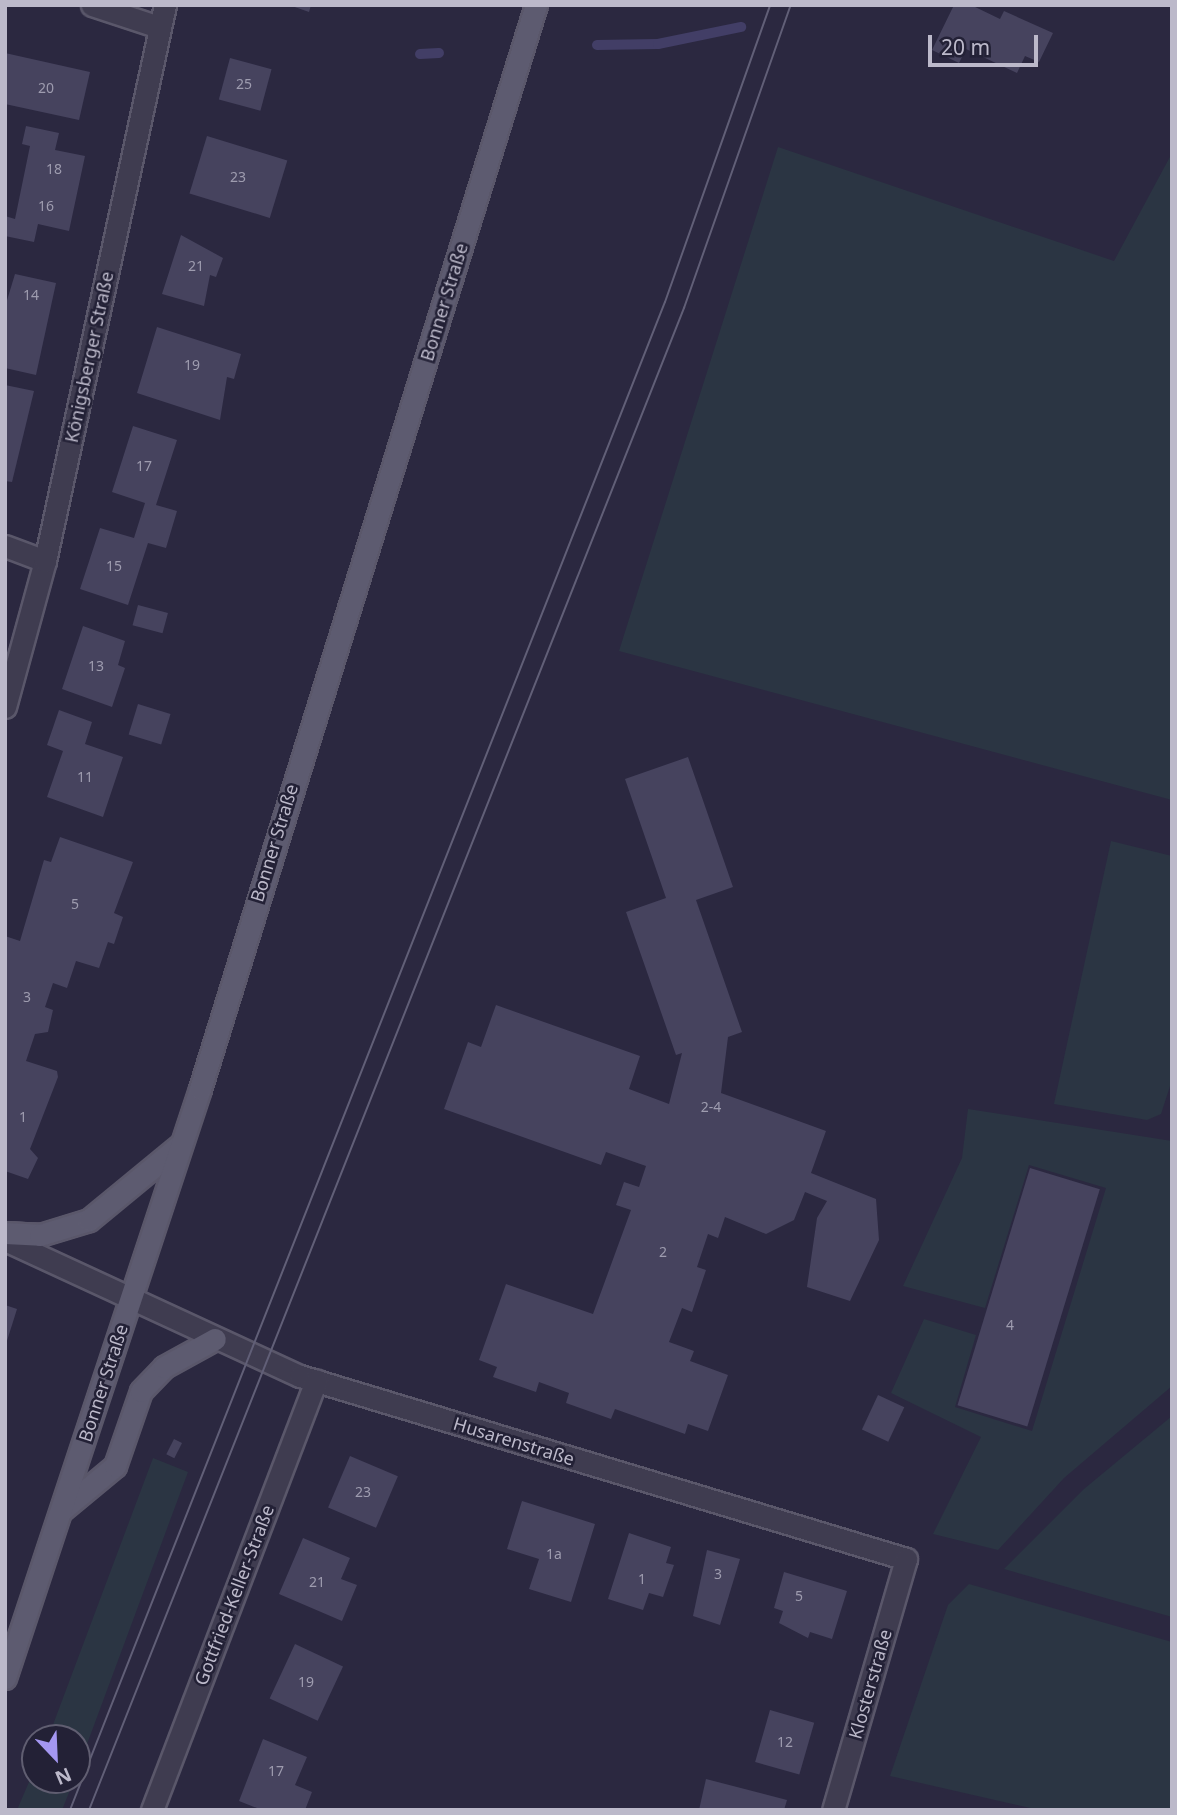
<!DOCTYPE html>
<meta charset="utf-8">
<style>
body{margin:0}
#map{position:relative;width:1177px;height:1815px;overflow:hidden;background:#2b2840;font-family:"Noto Sans",sans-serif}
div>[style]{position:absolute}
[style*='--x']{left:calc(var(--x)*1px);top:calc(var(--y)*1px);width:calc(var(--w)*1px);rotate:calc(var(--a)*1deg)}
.green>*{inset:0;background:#2b3543}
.stream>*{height:10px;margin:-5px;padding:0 5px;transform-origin:5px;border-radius:5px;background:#423e66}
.building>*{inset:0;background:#46435e;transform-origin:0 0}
.roads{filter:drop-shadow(2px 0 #5a576a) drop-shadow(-2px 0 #5a576a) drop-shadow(0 2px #5a576a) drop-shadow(0 -2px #5a576a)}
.minor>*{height:21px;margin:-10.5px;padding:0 10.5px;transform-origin:10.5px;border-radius:10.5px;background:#3f3c50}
.major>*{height:21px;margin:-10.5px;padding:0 10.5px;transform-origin:10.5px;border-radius:10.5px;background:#5d5b70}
.tram>*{height:2px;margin:-1px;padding:0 1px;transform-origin:1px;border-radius:1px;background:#615f77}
span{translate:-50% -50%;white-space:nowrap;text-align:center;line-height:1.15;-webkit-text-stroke:5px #232136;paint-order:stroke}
.number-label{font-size:14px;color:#9e9caf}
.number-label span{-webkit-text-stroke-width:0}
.street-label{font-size:18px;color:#bcb9ca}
.frame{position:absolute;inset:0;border:7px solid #bcb9ca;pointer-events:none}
.north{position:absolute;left:21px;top:1724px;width:70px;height:70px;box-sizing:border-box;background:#232136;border:2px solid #605e71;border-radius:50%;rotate:157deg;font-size:19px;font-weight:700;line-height:28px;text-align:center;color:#bcb9ca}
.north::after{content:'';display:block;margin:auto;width:24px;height:32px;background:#a497f1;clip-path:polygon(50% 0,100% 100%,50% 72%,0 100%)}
.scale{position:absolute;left:928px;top:35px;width:110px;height:32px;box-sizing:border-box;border:4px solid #bcb9ca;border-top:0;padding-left:9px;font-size:21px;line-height:24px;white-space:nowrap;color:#bcb9ca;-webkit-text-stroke:5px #232136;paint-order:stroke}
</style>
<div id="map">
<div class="green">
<i style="clip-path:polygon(778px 147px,1114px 261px,1172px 153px,1172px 800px,619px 651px)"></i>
<i style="clip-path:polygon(1111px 841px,1172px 856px,1172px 1080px,1161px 1114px,1147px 1120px,1054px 1104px)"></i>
<i style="clip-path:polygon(968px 1109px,1172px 1141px,1172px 1386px,1064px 1478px,998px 1550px,933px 1534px,981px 1437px,891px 1393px,924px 1319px,976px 1335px,955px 1407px,1032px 1431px,1106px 1188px,1029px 1165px,985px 1308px,903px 1286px,962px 1158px)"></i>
<i style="clip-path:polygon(1172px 1416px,1172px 1617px,1004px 1569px,1084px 1489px)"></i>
<i style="clip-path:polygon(153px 1458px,188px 1472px,77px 1771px,77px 1738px,48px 1738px)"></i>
<i style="clip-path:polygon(969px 1584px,1172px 1642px,1172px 1810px,1039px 1810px,890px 1776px,948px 1605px)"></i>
<i style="clip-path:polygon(35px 1768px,35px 1780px,74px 1780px,62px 1810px,17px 1810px)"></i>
</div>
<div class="stream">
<i style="--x:597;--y:45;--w:61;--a:-0.9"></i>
<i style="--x:658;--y:44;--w:85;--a:-11.6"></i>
<i style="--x:420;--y:54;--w:19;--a:-3"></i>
</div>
<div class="building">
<i style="clip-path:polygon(289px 5px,311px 5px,309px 12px)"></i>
<i style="clip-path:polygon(954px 5px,971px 5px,1000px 19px,1004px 11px,1053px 33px,1039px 62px,1025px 56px,1017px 73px,966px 49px,959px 63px,932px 50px)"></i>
<i style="clip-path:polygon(5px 53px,90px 72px,79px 120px,5px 104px)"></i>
<i style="left:230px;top:58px;width:43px;height:43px;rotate:15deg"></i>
<i style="clip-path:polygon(26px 126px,59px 133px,55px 150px,85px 156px,69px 231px,38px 224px,34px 242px,5px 236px,5px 216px,15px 219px,30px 146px,22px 144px)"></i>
<i style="left:207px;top:136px;width:84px;height:60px;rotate:17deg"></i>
<i style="clip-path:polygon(181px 235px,223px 258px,216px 277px,210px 275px,204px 306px,162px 294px)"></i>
<i style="clip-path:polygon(15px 274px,56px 283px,36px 375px,5px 368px,5px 307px)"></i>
<i style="clip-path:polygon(157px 327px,241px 354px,234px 379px,227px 377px,220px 420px,137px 393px)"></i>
<i style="clip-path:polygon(5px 385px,34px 391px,12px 482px,5px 481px)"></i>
<i style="clip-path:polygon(133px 426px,177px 440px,156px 505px,177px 511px,166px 548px,148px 543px,128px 605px,80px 589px,100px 528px,134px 538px,145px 503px,112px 492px)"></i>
<i style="left:138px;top:605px;width:31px;height:21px;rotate:15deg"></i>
<i style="clip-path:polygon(83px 626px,125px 641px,118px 665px,125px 668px,112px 707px,62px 689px)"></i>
<i style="left:138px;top:704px;width:34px;height:32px;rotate:17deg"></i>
<i style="clip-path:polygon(59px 710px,92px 722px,85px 744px,123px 757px,103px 817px,47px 797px,63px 751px,47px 745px)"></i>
<i style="clip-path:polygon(688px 757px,733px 887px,696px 900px,742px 1032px,728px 1037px,721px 1093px,826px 1131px,811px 1173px,876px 1199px,879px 1240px,850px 1301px,807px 1287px,817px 1218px,827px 1201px,805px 1192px,794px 1220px,766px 1234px,725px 1217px,718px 1238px,708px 1234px,697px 1267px,706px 1270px,692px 1312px,682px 1308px,669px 1342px,694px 1351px,690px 1361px,728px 1375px,708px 1431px,688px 1424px,685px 1434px,615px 1409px,611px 1419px,566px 1403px,569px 1393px,539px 1382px,536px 1392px,493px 1377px,497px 1367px,479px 1360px,506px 1284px,593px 1314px,631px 1210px,616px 1205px,624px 1182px,639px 1187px,646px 1166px,606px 1152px,601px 1165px,444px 1109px,468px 1042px,481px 1047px,496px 1005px,640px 1056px,629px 1089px,669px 1104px,682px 1053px,676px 1055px,626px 912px,666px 898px,625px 779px)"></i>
<i style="clip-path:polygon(60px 837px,133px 862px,114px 913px,123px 917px,114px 944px,108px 942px,99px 968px,76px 961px,67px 988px,53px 983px,45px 1007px,53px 1010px,48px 1032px,35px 1034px,26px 1061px,57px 1071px,58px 1077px,30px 1149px,38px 1158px,28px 1179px,5px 1171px,5px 936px,20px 941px,44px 860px,51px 862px)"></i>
<i style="left:1030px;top:1168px;width:73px;height:248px;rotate:17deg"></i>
<i style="clip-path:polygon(5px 1305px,17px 1309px,6px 1344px,5px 1344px)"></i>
<i style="left:878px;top:1395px;width:29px;height:38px;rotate:25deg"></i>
<i style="left:174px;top:1439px;width:9px;height:17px;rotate:27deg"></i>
<i style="left:350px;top:1456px;width:52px;height:56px;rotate:23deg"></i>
<i style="clip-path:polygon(522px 1501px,595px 1524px,571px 1602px,529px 1589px,539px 1559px,507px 1549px)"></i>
<i style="clip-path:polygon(629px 1533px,671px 1547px,666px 1563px,674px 1565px,663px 1597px,649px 1593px,643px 1610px,608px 1599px)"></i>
<i style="clip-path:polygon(303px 1538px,350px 1558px,341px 1579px,357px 1585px,342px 1621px,279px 1594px)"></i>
<i style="clip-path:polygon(707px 1550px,740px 1559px,720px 1625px,693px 1616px)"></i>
<i style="clip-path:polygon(784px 1572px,847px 1591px,832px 1639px,810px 1632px,808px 1638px,779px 1623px,783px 1611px,774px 1608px)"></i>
<i style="left:295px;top:1644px;width:53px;height:60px;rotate:25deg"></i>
<i style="left:770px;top:1710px;width:46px;height:54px;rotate:16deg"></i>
<i style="clip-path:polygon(263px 1739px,307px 1757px,295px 1785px,312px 1792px,305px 1810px,262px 1810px,239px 1801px)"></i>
<i style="clip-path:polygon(706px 1779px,787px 1800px,784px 1810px,699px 1810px)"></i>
</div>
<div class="roads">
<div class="minor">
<i style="--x:92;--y:5;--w:71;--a:18.2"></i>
<i style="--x:5;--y:546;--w:43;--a:20.6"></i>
<i style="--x:5;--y:707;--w:151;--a:-74.7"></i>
<i style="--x:45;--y:561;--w:569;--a:-77.82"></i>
<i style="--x:5;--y:1240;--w:325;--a:24.8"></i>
<i style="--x:300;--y:1376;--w:633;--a:16.8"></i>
<i style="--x:906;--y:1559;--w:261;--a:106.2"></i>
<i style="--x:152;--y:1810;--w:460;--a:-69.1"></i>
</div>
<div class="major">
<i style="--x:5;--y:1233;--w:35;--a:3"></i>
<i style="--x:40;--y:1235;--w:51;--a:-17"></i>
<i style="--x:89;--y:1220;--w:118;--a:-39.5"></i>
<i style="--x:62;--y:1510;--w:69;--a:-39.7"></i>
<i style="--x:115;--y:1466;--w:79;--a:-70.9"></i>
<i style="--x:141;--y:1391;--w:33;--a:-46"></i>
<i style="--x:164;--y:1367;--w:58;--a:-28.8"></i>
<i style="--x:5;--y:1678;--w:620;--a:-71.68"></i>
<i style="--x:200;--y:1089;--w:1135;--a:-72.78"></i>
</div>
</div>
<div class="tram">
<i style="--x:70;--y:1810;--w:1621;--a:-68.47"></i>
<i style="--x:665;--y:302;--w:315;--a:-70.5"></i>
<i style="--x:89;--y:1810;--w:1616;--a:-68.39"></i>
<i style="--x:684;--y:308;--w:321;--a:-70.6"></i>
</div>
<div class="number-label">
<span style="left:244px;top:84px">25</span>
<span style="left:46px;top:88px">20</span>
<span style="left:54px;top:169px">18</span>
<span style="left:238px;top:177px">23</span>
<span style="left:46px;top:206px">16</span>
<span style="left:196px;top:266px">21</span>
<span style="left:31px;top:295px">14</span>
<span style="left:192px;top:365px">19</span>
<span style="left:144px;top:466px">17</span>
<span style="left:114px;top:566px">15</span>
<span style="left:96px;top:666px">13</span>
<span style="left:85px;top:777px">11</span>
<span style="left:75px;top:904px">5</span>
<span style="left:27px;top:997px">3</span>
<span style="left:711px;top:1107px">2-4</span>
<span style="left:23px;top:1117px">1</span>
<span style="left:663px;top:1252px">2</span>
<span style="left:1010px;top:1325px">4</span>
<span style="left:363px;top:1492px">23</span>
<span style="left:554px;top:1554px">1a</span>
<span style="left:718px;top:1574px">3</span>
<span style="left:642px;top:1579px">1</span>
<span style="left:317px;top:1582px">21</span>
<span style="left:799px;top:1596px">5</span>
<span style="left:306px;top:1682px">19</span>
<span style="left:785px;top:1742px">12</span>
<span style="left:276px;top:1771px">17</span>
</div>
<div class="street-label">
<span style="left:444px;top:302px;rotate:-73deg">Bonner Straße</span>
<span style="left:89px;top:357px;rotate:-78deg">Königsberger Straße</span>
<span style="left:274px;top:843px;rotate:-73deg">Bonner Straße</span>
<span style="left:103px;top:1383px;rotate:-72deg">Bonner Straße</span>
<span style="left:514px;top:1441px;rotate:17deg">Husarenstraße</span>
<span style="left:234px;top:1595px;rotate:-69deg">Gottfried-Keller-Straße</span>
<span style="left:870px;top:1684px;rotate:-74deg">Klosterstraße</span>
</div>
<div class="frame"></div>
<div class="north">N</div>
<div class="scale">20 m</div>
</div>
